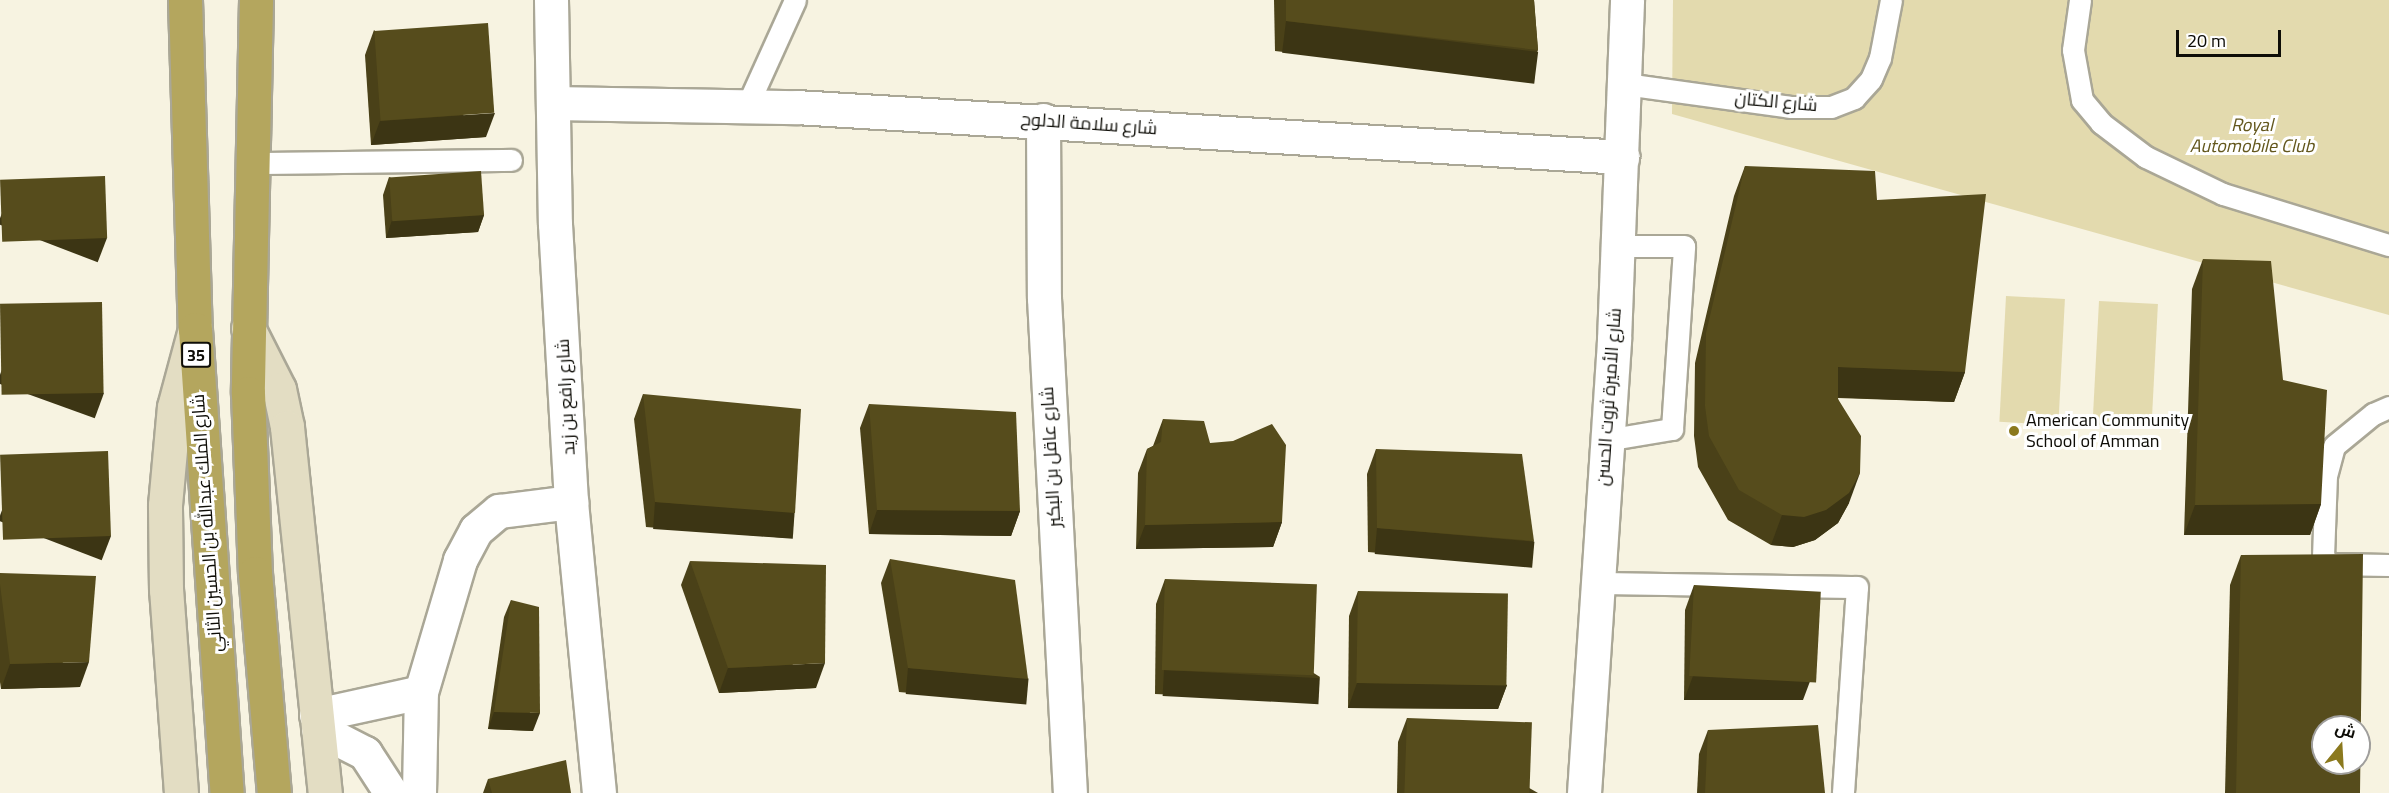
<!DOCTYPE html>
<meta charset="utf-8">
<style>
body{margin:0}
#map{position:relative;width:2389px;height:793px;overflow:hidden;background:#f7f3e1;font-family:Georgia,Cairo,serif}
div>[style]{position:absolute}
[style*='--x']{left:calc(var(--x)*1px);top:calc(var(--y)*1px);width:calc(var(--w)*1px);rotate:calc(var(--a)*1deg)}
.green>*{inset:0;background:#e3daae;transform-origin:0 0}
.roads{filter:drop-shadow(2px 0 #aaa796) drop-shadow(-2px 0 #aaa796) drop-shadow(0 2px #aaa796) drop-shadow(0 -2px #aaa796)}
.service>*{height:21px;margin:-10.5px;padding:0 10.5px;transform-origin:10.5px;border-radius:10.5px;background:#fff}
.minor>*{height:33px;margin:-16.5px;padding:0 16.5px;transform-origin:16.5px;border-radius:16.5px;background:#fff}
.tertiary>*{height:33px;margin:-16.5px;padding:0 16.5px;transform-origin:16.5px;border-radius:16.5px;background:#fff}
.secondary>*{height:33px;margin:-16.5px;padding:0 16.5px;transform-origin:16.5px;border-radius:16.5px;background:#e3ddc3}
.trunk>*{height:33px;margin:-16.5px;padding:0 16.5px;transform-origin:16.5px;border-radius:16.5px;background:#b4a65e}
.wall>*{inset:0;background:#4a4118}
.shaded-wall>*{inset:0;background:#3c3514;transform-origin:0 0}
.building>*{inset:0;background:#564c1c;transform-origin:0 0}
.dots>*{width:16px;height:16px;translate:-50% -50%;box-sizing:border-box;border:3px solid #fff;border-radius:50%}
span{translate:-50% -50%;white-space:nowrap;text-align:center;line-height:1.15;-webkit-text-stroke:6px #fff;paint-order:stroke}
.shield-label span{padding:2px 4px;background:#fff;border:2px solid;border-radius:4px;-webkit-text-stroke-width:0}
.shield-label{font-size:16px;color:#0e0d07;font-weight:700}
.street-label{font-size:18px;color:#0e0d07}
.park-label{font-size:18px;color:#63571d;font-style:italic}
.poi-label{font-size:18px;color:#0e0d07}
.left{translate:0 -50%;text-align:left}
.north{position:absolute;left:2311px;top:715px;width:60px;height:60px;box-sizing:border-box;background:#fff;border:2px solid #9f9e9c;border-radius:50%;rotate:18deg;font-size:16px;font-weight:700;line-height:24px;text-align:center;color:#0e0d07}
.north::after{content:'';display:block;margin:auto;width:21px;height:27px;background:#8b791e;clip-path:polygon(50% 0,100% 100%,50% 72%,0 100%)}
.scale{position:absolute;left:2176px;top:30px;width:105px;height:27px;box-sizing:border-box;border:3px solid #0e0d07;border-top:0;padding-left:8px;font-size:18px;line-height:21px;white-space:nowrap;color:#0e0d07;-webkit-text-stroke:4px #fff;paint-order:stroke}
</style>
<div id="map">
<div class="green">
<i style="clip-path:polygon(1673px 0,2389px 0,2389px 315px,1672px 114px)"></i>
<i style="left:2006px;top:296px;width:59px;height:126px;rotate:3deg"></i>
<i style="left:2099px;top:301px;width:59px;height:124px;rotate:3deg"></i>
</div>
<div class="roads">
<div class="service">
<i style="--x:2080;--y:0;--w:50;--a:98"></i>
<i style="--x:2073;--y:50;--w:51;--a:79.8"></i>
<i style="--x:2082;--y:100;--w:30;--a:50"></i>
<i style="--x:2101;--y:123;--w:56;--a:37.1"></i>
<i style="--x:2146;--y:157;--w:85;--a:25.7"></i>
<i style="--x:2223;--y:194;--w:174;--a:17.1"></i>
<i style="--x:1625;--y:84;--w:167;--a:7.9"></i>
<i style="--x:1790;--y:107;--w:41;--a:0"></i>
<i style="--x:1831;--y:107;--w:25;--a:-21"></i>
<i style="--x:1854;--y:98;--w:25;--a:-48"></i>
<i style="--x:1871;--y:79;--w:23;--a:-67"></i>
<i style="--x:1880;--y:58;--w:59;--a:-79.3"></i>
<i style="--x:747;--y:106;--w:116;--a:-65.6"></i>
<i style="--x:253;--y:163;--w:258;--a:-0.7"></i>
<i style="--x:2389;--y:407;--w:17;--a:156"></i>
<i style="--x:2373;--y:414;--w:50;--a:140.6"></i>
<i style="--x:2334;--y:446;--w:30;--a:105"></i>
<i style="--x:2326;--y:475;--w:82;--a:92.1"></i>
<i style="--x:2323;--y:557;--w:10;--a:45"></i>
<i style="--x:2330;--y:564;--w:59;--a:1"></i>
<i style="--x:1606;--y:440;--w:67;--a:-9.5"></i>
<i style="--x:1672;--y:429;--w:183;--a:-86.2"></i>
<i style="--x:1684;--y:246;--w:66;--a:180"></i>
<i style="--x:1597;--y:583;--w:260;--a:0.9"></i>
<i style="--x:1857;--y:587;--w:206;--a:93.9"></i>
</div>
<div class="minor">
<i style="--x:551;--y:0;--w:224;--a:89"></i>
<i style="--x:555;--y:224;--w:278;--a:86.7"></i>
<i style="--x:571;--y:502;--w:292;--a:84.5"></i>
<i style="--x:555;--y:103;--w:241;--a:1"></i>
<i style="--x:796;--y:107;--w:828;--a:3.46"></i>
<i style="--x:1043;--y:120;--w:178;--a:89.7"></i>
<i style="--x:1044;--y:298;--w:496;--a:87"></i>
<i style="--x:316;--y:715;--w:107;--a:-12.4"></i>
<i style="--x:318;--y:729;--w:53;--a:27.1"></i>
<i style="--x:365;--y:753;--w:48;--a:57"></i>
<i style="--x:419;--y:793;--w:101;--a:-88.9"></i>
<i style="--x:421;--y:692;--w:138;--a:-73.5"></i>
<i style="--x:460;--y:560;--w:34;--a:-62"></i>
<i style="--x:476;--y:530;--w:30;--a:-40"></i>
<i style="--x:499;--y:511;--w:73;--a:-7.1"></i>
</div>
<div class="tertiary">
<i style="--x:1584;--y:793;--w:454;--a:-86.2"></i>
<i style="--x:1614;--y:340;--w:340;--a:-87.8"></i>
</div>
<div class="secondary">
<i style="--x:248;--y:328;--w:68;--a:63.1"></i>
<i style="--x:279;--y:389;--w:39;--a:78"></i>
<i style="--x:287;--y:427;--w:368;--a:84.1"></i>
<i style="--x:181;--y:793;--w:204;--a:-94.2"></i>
<i style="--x:166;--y:590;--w:85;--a:-90.7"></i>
<i style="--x:165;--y:505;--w:98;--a:-84.8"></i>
<i style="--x:174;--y:407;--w:81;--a:-74.9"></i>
</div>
<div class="trunk">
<i style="--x:185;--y:0;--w:329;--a:88.3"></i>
<i style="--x:195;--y:329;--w:465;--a:86.1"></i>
<i style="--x:256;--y:0;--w:393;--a:91.2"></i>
<i style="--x:248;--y:393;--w:180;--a:87.8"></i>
<i style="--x:255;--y:573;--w:221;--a:85.1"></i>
</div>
</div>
<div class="wall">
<i style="clip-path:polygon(1274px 0,1534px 0,1538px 50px,1527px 80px,1275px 51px)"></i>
<i style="clip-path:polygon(374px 30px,486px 137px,371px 145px,365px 55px)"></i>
<i style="clip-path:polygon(1745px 166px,1877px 200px,1965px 372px,1954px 402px,1838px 398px,1849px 503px,1838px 523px,1815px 540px,1793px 547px,1771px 545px,1728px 520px,1698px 467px,1694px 436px,1695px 363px,1734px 196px)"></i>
<i style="clip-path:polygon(389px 177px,484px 215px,478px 232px,386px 238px,383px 195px)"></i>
<i style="clip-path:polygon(2203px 259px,2283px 380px,2321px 504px,2310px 535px,2184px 535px,2192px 289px)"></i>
<i style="clip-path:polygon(643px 394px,786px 538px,646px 527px,634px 419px)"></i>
<i style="clip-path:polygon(869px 404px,1020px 511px,1011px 536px,869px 534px,860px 428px)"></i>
<i style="clip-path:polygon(1163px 419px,1210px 443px,1282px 522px,1273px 547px,1136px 549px,1138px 473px,1147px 449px,1153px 446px)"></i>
<i style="clip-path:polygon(1376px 449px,1534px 541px,1525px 566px,1368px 552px,1367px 474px)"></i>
<i style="clip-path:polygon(2241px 555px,2360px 793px,2225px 793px,2230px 585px)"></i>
<i style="clip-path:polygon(890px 559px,1028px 679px,1019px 703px,899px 692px,881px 583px)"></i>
<i style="clip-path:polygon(690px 561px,816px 688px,719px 693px,681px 585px)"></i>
<i style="clip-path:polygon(0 573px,80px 687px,1px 689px,0 682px)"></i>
<i style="clip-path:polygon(1165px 579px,1320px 677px,1311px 701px,1155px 694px,1156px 604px)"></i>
<i style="clip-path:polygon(1694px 585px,1803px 700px,1684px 700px,1685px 610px)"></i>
<i style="clip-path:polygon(1358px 591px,1507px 685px,1498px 709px,1348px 708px,1349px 616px)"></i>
<i style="clip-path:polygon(511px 600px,533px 731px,488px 729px,504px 617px)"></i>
<i style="clip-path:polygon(1407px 718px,1538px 793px,1397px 793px,1398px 742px)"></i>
<i style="clip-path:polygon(1708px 730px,1825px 793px,1697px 793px,1699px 754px)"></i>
<i style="clip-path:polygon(488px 779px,571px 793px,483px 793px)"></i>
</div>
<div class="shaded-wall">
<i style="left:1286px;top:21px;width:254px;height:32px;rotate:7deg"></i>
<i style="clip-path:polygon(495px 113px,486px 137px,371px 145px,380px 121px)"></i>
<i style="clip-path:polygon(484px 215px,478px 232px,386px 238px,392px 220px)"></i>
<i style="left:107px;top:238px;width:26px;height:107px;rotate:111deg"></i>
<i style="clip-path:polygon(1838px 367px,1965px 372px,1954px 402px,1827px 397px)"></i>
<i style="left:104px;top:393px;width:27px;height:104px;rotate:110deg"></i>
<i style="clip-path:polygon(1860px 473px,1849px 503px,1838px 523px,1815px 540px,1793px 547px,1771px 545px,1782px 515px)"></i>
<i style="left:655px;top:502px;width:140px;height:27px;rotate:4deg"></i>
<i style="clip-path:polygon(2321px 504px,2310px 535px,2184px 535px,2195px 505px)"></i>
<i style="clip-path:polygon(877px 510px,1020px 511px,1011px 536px,869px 534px)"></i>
<i style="clip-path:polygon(1282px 522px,1273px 547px,1136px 549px,1145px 525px)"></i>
<i style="left:1377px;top:528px;width:158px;height:26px;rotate:5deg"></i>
<i style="left:111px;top:536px;width:26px;height:111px;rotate:111deg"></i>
<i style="clip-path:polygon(89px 662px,80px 687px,1px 689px,10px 664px)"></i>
<i style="clip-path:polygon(825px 663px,816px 688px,719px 693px,728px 668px)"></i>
<i style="left:908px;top:668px;width:121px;height:26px;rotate:5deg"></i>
<i style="left:1164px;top:670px;width:156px;height:26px;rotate:3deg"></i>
<i style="clip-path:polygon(1693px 676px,1812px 676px,1803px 700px,1684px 700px)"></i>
<i style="clip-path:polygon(1357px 683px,1507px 685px,1498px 709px,1348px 708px)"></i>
<i style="clip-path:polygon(494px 712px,540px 713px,533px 731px,488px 729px)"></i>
</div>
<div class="building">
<i style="clip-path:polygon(1286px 0,1534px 0,1538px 50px,1286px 21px)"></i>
<i style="left:488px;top:23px;width:90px;height:114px;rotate:86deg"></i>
<i style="clip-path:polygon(1745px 166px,1875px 171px,1877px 200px,1986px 194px,1965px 372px,1838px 367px,1838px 399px,1861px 436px,1860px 473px,1849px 493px,1826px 510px,1804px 517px,1782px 515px,1739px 490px,1709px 436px,1705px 406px,1706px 333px)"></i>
<i style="left:481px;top:171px;width:44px;height:92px;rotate:86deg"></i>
<i style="left:105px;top:176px;width:62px;height:105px;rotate:88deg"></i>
<i style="clip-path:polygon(2203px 259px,2271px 261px,2283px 380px,2327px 390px,2321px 504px,2195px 505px)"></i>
<i style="left:102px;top:302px;width:91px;height:102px;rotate:89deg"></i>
<i style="clip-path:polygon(643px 394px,801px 409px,795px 513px,655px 502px)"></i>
<i style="clip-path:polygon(869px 404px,1016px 412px,1020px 511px,877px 510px)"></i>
<i style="clip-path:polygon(1163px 419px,1204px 421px,1210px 443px,1233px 441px,1272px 424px,1286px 445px,1282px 522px,1145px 525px,1147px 449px,1161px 442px)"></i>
<i style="clip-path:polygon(1376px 449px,1522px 454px,1534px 541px,1377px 528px)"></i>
<i style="left:108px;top:451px;width:85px;height:108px;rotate:88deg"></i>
<i style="clip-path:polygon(evenodd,2363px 554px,2360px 793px,2236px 793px,2241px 555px,2363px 554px,2323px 727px,2359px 727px,2359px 763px,2323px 763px,2323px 727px)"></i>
<i style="clip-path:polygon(890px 559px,1015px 580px,1028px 679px,908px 668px)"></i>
<i style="clip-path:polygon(690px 561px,826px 565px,825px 663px,728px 668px)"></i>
<i style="clip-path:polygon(0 573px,96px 576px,89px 662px,10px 664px,0 584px)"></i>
<i style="left:1165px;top:579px;width:152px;height:91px;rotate:2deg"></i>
<i style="left:1694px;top:585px;width:127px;height:91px;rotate:3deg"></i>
<i style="left:1358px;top:591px;width:150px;height:92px;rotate:1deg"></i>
<i style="clip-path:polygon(511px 600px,539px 607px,540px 713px,494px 712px)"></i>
<i style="left:1407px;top:718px;width:125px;height:75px;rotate:2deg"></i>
<i style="clip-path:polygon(1818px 725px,1825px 793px,1705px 793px,1708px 730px)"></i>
<i style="clip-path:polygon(566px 760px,571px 793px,492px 793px,488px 779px)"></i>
</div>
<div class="dots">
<i style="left:2014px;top:431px;background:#8b791e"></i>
</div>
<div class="shield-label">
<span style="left:196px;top:355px">35</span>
</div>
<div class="street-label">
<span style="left:1776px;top:102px;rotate:5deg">شارع الكتان</span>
<span style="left:1089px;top:124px;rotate:4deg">شارع سلامة الدلوح</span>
<span style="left:566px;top:397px;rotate:-93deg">شارع رافع بن زيد</span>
<span style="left:1609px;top:397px;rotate:-86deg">شارع الأميرة ثروت الحسن</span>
<span style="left:1051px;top:457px;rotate:-93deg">شارع عاقل بن البكير</span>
<span style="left:207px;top:523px;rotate:-94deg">شارع الملك عبدالله بن الحسين الثاني</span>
</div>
<div class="park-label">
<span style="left:2252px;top:136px">Royal<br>Automobile Club</span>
</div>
<div class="poi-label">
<span class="left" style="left:2026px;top:431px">American Community<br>School of Amman</span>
</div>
<div class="north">ش</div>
<div class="scale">20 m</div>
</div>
